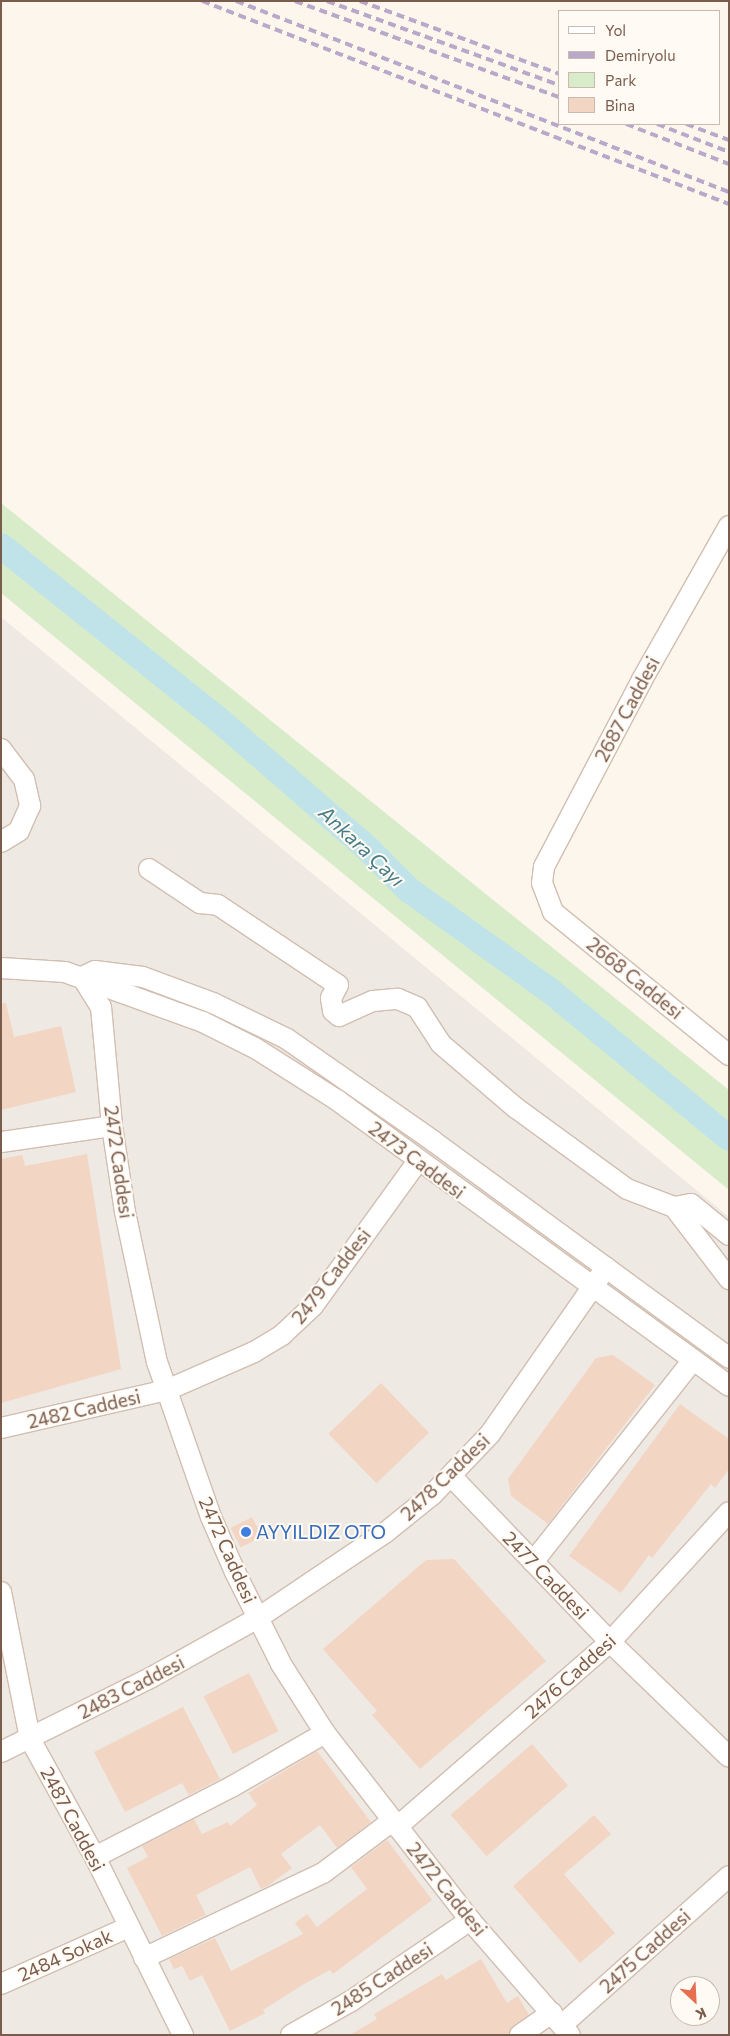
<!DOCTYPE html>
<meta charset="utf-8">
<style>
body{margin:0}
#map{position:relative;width:730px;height:2036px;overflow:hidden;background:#fdf6ec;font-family:Commissioner,sans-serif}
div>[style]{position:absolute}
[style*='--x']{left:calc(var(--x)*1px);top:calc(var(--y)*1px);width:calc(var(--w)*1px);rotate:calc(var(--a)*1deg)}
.industrial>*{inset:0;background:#efe9e4}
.green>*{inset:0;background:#d8ecc9}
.river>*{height:26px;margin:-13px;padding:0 13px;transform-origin:13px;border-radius:13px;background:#bfe3e8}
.building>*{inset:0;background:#f3d5c3;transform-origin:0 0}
.roads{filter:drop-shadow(1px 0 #d1beb0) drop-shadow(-1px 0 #d1beb0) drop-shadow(0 1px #d1beb0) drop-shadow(0 -1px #d1beb0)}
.minor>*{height:20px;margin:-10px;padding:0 10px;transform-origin:10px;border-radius:10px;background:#fff}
.rail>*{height:4px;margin-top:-2px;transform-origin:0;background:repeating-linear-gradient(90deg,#b9a8c9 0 8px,transparent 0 13px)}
.dots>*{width:14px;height:14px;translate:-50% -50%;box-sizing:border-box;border:2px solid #fffaf3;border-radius:50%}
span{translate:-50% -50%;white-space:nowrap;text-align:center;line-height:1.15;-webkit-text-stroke:4px #fffaf3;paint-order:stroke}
.street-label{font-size:19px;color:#7a5c4d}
.shop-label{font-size:19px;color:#366cbe}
.left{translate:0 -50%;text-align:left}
.water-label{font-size:20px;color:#437c86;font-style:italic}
.frame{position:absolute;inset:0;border:2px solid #7a5c4d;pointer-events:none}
.legend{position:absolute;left:558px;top:10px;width:162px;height:115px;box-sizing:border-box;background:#fffaf3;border:1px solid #cabbb1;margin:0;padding:6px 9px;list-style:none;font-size:15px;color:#7a5c4d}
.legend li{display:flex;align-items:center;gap:10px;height:25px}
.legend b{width:25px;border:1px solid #cabbb1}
.north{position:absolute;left:670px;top:1976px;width:50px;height:50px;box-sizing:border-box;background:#fffaf3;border:1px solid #cabbb1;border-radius:50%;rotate:155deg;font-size:14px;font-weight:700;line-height:20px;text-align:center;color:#7a5c4d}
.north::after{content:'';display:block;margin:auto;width:18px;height:22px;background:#e76f51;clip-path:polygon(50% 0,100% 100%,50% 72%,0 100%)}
</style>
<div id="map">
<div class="industrial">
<i style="clip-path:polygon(evenodd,1px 617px,729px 1217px,729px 2035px,1px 2035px,1px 617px,680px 1986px,710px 1986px,710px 2016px,680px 2016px,680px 1986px)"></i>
</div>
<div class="green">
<i style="clip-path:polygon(1px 503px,729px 1090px,729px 1190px,1px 593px)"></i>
</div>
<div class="river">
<i style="--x:1;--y:546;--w:278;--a:38.6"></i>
<i style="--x:218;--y:719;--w:200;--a:40.9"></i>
<i style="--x:369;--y:850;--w:57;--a:45"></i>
<i style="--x:409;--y:890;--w:171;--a:35.5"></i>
<i style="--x:548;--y:989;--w:234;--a:39.5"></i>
</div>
<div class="building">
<i style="clip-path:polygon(1px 1003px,6px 1003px,14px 1037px,61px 1026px,76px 1092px,1px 1110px)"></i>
<i style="clip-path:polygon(87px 1154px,121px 1369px,1px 1403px,1px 1159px,22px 1155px,25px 1166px)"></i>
<i style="clip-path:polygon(613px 1355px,655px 1385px,548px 1524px,511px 1496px,508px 1479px,596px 1358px)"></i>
<i style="left:381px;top:1383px;width:69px;height:73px;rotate:46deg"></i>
<i style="clip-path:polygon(680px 1404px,729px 1439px,729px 1469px,715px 1488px,711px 1484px,652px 1558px,649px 1555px,621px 1593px,569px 1556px)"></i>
<i style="left:252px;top:1517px;width:22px;height:24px;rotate:63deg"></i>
<i style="clip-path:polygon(454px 1559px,546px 1661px,420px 1769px,372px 1715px,377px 1711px,323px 1649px,426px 1560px)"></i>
<i style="left:249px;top:1673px;width:65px;height:51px;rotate:63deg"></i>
<i style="clip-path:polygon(183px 1707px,220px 1779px,189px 1795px,182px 1783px,125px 1812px,94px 1752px)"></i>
<i style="left:532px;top:1744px;width:55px;height:108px;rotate:49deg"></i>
<i style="clip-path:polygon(317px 1751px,371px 1822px,337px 1848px,320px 1825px,281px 1854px,292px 1868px,269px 1885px,261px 1889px,250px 1867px,196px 1895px,206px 1915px,162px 1936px,127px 1868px,148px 1857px,142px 1846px,194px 1819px,202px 1834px,228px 1822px,230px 1826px,257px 1805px,248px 1793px)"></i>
<i style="clip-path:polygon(594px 1815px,611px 1834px,564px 1874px,615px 1933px,580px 1963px,513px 1886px)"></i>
<i style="clip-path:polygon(387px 1840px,432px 1900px,333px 1974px,330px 1970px,304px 1984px,263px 2010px,265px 2013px,230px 2031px,202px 1975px,190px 1981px,182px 1966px,174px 1969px,169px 1959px,215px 1938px,231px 1971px,303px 1934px,295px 1923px,307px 1914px,317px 1927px,367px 1889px,351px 1867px)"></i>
<i style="clip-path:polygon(481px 1959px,507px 2003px,518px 1996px,529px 2015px,513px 2026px,508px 2035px,350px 2035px,377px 2019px,374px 2014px,442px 1974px,446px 1980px)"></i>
</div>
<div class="roads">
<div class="minor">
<i style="--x:729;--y:526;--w:177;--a:119.5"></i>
<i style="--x:642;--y:680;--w:211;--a:117.7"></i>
<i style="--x:544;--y:867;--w:16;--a:97"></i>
<i style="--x:542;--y:883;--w:31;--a:69"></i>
<i style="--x:553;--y:912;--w:227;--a:39.1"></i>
<i style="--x:1;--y:749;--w:38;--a:53"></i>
<i style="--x:24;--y:779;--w:28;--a:77"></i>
<i style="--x:30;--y:806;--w:27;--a:114"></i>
<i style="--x:19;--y:831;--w:21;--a:149"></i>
<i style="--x:149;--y:869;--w:61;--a:33.7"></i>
<i style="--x:200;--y:903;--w:18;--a:6"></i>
<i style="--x:218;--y:905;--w:144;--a:33.7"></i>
<i style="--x:338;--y:985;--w:15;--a:118"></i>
<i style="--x:331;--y:998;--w:13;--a:81"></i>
<i style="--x:333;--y:1011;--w:8;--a:40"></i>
<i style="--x:339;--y:1016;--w:37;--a:-24"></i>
<i style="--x:373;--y:1001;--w:25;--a:-5"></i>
<i style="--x:398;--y:999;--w:21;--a:23"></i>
<i style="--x:417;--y:1007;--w:44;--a:57"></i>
<i style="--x:441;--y:1044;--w:99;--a:40.5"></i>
<i style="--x:516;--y:1108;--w:137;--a:36.1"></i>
<i style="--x:627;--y:1189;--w:50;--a:21"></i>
<i style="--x:674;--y:1207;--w:17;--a:-10"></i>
<i style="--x:691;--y:1204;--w:49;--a:39.2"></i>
<i style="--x:1;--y:968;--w:64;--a:3.6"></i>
<i style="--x:65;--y:972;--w:147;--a:19.9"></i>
<i style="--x:203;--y:1022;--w:58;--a:26.6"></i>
<i style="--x:255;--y:1048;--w:97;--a:32.4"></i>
<i style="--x:337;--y:1100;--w:485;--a:36.1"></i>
<i style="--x:82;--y:977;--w:36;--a:58"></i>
<i style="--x:101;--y:1007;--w:120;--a:84.7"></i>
<i style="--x:112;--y:1126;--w:87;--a:81.4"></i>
<i style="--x:125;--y:1212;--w:153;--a:78"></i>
<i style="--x:157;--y:1362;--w:164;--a:70.8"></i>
<i style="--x:211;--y:1517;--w:60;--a:66.4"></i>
<i style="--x:235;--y:1572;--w:103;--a:63.4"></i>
<i style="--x:281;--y:1664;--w:82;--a:57.5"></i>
<i style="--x:325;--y:1733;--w:237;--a:52.2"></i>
<i style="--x:470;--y:1920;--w:152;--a:49"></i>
<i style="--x:82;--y:977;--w:14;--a:-25"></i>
<i style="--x:95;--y:971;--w:48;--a:7.1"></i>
<i style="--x:143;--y:977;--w:75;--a:20.4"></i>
<i style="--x:213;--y:1003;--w:82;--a:25.9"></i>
<i style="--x:287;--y:1039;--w:178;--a:34.9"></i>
<i style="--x:433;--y:1141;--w:367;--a:36.2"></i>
<i style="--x:1;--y:1142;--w:112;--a:-8.2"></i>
<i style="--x:674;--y:1207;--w:91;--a:52.6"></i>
<i style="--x:1;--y:1428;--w:170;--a:-12.9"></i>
<i style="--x:167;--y:1390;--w:95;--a:-23.6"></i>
<i style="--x:254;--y:1352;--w:33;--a:-31"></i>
<i style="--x:282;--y:1335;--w:42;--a:-43.1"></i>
<i style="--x:313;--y:1306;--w:179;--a:-54.1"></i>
<i style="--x:451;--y:1476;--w:230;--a:46.2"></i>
<i style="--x:610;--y:1642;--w:165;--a:44"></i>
<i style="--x:533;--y:1562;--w:258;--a:-51.6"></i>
<i style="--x:1;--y:1592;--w:150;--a:78.8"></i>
<i style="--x:30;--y:1739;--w:135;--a:61.2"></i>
<i style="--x:95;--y:1857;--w:199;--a:63.7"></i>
<i style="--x:1;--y:1752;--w:169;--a:-26.4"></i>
<i style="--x:152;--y:1677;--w:121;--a:-29.1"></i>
<i style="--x:258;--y:1618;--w:154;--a:-33.9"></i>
<i style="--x:386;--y:1532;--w:59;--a:-38.8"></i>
<i style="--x:432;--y:1495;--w:84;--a:-46.4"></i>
<i style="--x:490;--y:1434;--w:203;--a:-55.1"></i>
<i style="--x:397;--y:1827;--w:282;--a:-41"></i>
<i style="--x:610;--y:1642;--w:176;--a:-47.5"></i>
<i style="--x:95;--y:1857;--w:155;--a:-27.2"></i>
<i style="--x:233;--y:1786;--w:106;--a:-29.9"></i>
<i style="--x:144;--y:1958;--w:198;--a:-25.4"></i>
<i style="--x:323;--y:1873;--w:86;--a:-37"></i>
<i style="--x:1;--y:1984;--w:140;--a:-24"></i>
<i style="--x:562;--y:2025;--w:224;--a:-41.7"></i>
<i style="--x:291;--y:2035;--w:69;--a:-29.5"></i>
<i style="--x:351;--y:2001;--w:144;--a:-34.2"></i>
<i style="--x:520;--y:2035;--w:39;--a:-35"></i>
</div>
</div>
<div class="rail">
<i style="--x:202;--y:1;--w:565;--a:21.07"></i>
<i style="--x:236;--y:1;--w:529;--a:21.18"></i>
<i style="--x:295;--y:1;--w:281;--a:20"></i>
<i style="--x:327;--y:1;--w:247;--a:19.9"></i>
<i style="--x:360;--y:1;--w:212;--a:20.1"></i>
<i style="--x:626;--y:124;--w:110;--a:21.2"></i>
<i style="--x:657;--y:124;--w:77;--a:21.3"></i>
<i style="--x:686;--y:124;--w:46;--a:20.4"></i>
</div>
<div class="dots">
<i style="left:246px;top:1532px;background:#3f7fe0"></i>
</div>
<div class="street-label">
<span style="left:627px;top:709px;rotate:-62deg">2687 Caddesi</span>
<span style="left:635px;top:978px;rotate:39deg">2668 Caddesi</span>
<span style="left:417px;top:1160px;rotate:37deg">2473 Caddesi</span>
<span style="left:119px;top:1162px;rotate:82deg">2472 Caddesi</span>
<span style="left:331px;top:1276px;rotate:-52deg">2479 Caddesi</span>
<span style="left:84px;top:1409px;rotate:-13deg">2482 Caddesi</span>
<span style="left:445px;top:1477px;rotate:-44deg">2478 Caddesi</span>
<span style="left:228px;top:1550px;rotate:66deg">2472 Caddesi</span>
<span style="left:546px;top:1575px;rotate:46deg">2477 Caddesi</span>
<span style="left:570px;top:1676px;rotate:-42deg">2476 Caddesi</span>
<span style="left:131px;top:1687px;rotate:-27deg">2483 Caddesi</span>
<span style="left:73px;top:1819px;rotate:62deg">2487 Caddesi</span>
<span style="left:447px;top:1889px;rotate:51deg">2472 Caddesi</span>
<span style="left:645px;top:1951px;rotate:-42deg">2475 Caddesi</span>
<span style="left:65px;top:1955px;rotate:-24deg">2484 Sokak</span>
<span style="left:382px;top:1979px;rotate:-33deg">2485 Caddesi</span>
</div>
<div class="shop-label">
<span class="left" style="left:256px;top:1532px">AYYILDIZ OTO</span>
</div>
<div class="water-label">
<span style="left:362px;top:846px;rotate:43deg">Ankara Çayı</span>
</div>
<div class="frame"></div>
<ul class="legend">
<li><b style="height:6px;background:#fff"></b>Yol</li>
<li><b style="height:6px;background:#b9a8c9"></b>Demiryolu</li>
<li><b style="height:14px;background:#d8ecc9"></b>Park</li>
<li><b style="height:14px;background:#f3d5c3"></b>Bina</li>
</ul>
<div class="north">K</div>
</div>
